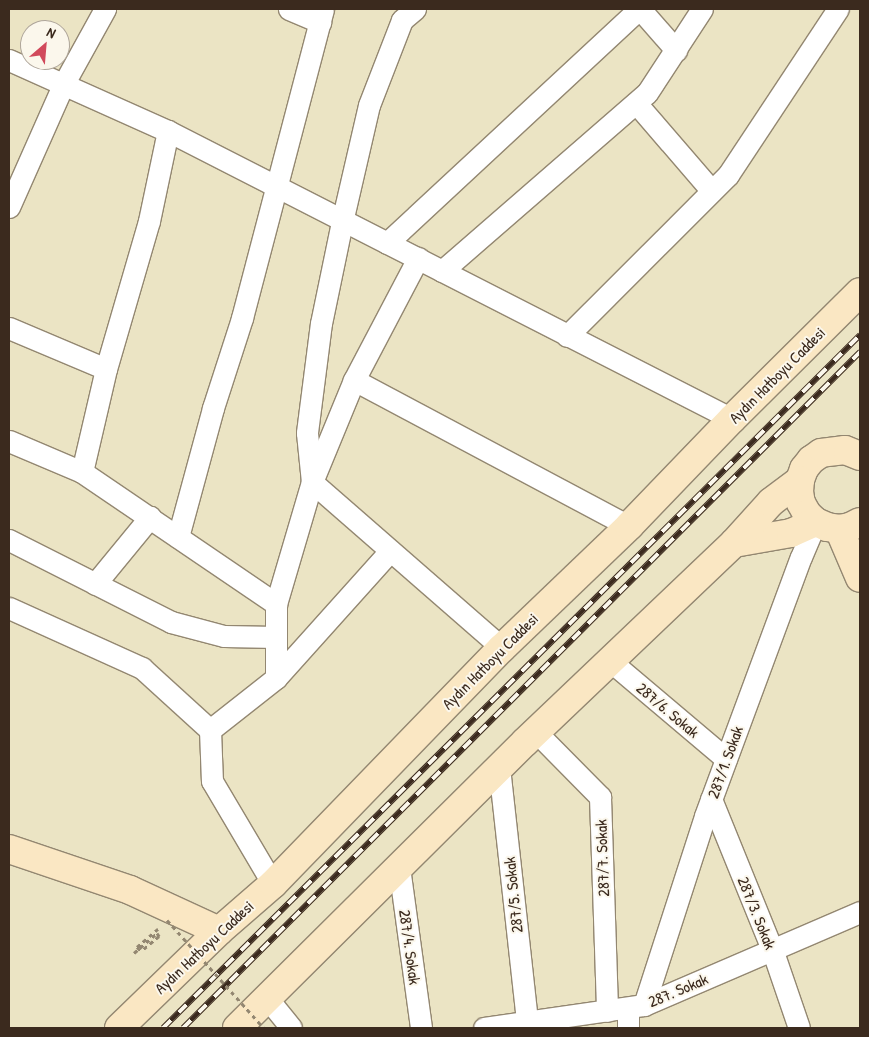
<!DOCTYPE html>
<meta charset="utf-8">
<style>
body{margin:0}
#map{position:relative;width:869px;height:1037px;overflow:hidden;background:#ebe4c4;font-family:"Patrick Hand",sans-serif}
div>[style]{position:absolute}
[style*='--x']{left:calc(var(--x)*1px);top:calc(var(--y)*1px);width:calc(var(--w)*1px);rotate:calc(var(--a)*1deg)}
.path>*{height:3px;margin-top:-1.5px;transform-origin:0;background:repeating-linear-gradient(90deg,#938771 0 4px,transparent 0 8px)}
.roads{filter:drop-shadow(1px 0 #938771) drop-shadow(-1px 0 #938771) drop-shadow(0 1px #938771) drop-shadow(0 -1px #938771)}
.street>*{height:21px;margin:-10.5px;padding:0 10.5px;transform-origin:10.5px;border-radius:10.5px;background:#fff}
.secondary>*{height:28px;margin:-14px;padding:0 14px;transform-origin:14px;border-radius:14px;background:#fae7c3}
.rail>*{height:5.5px;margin-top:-2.75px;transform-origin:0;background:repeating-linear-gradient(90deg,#fbf7ec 0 11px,#3b2a1e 0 22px);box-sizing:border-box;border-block:1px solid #3b2a1e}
.path-bridge>*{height:3px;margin-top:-1.5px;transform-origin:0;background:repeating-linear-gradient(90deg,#938771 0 4px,transparent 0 8px)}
span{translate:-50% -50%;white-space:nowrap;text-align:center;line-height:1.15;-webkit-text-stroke:4px #fbf7ec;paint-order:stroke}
.street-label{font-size:16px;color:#3b2a1e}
.frame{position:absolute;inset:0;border:10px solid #3b2a1e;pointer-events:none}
.north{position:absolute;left:20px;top:20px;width:50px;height:50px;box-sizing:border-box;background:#fbf7ec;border:1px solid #aea59a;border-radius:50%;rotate:27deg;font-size:14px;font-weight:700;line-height:20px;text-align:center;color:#3b2a1e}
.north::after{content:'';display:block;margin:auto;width:18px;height:22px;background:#d1495b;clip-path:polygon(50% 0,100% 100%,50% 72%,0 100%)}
</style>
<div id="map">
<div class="path">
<i style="--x:137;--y:947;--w:28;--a:-41"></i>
<i style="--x:134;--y:953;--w:30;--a:-41"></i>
<i style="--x:157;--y:933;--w:4;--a:56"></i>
<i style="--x:159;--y:936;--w:23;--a:140"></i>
</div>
<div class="roads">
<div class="street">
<i style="--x:289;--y:9;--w:34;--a:23"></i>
<i style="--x:415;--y:9;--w:17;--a:140"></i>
<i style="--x:402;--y:20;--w:91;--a:111.2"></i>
<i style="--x:369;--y:105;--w:120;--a:103"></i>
<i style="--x:342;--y:222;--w:103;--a:101.7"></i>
<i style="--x:321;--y:323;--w:111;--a:97.3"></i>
<i style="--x:307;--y:433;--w:49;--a:84.2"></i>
<i style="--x:312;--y:482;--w:252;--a:41.1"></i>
<i style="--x:640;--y:9;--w:55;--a:48.7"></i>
<i style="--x:9;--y:60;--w:174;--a:24.1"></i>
<i style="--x:168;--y:131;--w:633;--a:27.05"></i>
<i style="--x:636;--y:103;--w:116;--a:49.2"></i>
<i style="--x:9;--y:207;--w:133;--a:-66.1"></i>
<i style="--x:63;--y:85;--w:87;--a:-61.1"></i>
<i style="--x:387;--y:243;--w:344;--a:-42.9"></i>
<i style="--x:442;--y:271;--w:271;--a:-41"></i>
<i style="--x:647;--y:93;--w:100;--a:-56.8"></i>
<i style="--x:9;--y:328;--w:105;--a:22.9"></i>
<i style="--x:567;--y:336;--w:228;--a:-45"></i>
<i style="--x:728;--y:175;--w:199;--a:-56.5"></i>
<i style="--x:354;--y:380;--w:311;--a:28"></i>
<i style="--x:9;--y:441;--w:79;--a:23"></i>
<i style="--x:82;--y:472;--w:235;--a:34.2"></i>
<i style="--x:276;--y:604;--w:74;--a:90"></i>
<i style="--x:276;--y:678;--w:84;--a:141.8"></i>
<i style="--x:210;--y:730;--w:51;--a:87.8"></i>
<i style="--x:212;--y:781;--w:120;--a:59.4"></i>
<i style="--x:82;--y:472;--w:106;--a:-76.9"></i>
<i style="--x:106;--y:369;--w:154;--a:-73.8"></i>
<i style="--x:149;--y:221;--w:92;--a:-78.1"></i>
<i style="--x:178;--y:537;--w:134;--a:-74.8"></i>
<i style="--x:213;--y:408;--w:95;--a:-72.1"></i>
<i style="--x:242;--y:318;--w:319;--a:-75.3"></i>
<i style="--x:9;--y:540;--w:182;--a:26.8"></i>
<i style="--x:171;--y:622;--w:55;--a:14.8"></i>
<i style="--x:224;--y:636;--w:52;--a:1.1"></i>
<i style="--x:95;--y:584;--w:87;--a:-50.6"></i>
<i style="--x:276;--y:604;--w:127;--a:-73.6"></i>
<i style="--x:312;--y:482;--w:110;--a:-67.6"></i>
<i style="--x:354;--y:380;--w:138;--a:-62.3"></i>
<i style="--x:9;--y:608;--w:146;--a:24.3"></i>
<i style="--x:142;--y:668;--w:92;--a:42.4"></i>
<i style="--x:609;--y:660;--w:153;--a:40.2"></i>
<i style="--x:276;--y:678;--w:171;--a:-48.1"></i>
<i style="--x:535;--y:731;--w:93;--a:45.4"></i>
<i style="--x:600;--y:797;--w:214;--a:88.1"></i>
<i style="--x:499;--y:767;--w:257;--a:83.7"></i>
<i style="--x:711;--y:799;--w:162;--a:67.9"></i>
<i style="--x:772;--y:949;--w:83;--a:71.1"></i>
<i style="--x:399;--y:867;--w:162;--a:82.2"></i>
<i style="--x:267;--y:998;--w:38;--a:51"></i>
<i style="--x:644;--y:1005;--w:199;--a:-72.1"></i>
<i style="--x:705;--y:816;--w:276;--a:-69.7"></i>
<i style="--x:801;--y:557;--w:38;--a:-67"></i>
<i style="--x:628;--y:1008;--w:20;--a:90"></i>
<i style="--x:484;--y:1028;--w:162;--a:-8.2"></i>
<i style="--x:644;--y:1005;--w:235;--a:-23.3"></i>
</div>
<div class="secondary">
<i style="--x:860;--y:456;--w:16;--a:-158"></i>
<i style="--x:845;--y:450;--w:24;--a:173"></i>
<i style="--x:821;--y:453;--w:12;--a:145"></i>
<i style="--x:811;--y:460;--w:11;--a:128"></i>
<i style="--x:804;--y:469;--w:12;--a:110"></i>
<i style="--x:800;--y:480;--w:12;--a:95"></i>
<i style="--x:799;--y:492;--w:11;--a:80"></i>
<i style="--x:801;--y:503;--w:13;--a:61"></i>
<i style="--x:807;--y:514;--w:12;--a:42"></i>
<i style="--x:816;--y:522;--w:12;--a:24"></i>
<i style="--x:827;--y:527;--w:12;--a:9"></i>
<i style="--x:839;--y:529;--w:11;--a:-10"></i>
<i style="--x:850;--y:527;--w:11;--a:-27"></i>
<i style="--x:839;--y:529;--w:53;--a:66.8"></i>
<i style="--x:734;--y:543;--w:58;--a:-10"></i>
<i style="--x:791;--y:533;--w:27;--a:-24"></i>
<i style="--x:9;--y:849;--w:128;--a:18.7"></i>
<i style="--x:130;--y:890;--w:98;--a:24.7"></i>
<i style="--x:119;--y:1028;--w:139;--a:-44.1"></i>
<i style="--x:219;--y:931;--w:72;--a:-41"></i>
<i style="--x:273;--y:884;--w:329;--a:-45.9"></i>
<i style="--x:502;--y:648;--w:176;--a:-43.8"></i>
<i style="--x:629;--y:526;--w:149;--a:-46.1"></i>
<i style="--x:732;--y:419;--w:180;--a:-44.8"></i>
<i style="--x:237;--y:1028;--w:406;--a:-44.8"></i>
<i style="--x:525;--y:742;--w:289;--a:-43.6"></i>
<i style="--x:734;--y:543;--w:55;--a:-47.9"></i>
<i style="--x:771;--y:502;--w:36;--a:-37"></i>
</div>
</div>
<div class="rail">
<i style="--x:163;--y:1028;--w:983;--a:-44.84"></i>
<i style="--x:183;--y:1028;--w:957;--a:-44.96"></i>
</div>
<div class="path-bridge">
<i style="--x:167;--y:920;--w:145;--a:48.1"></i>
<i style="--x:137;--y:947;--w:6;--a:45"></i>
</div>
<div class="street-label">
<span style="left:777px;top:375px;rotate:-45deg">Aydın Hatboyu Caddesi</span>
<span style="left:490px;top:661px;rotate:-45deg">Aydın Hatboyu Caddesi</span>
<span style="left:668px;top:710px;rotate:40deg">287/6. Sokak</span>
<span style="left:725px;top:762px;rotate:-70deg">287/1. Sokak</span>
<span style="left:602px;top:858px;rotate:-92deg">287/7. Sokak</span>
<span style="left:513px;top:895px;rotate:-96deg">287/5. Sokak</span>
<span style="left:757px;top:913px;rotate:68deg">287/3. Sokak</span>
<span style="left:204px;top:947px;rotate:-43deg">Aydın Hatboyu Caddesi</span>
<span style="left:410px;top:947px;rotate:82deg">287/4. Sokak</span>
<span style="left:678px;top:990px;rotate:-23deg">287. Sokak</span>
</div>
<div class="frame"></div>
<div class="north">N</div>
</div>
